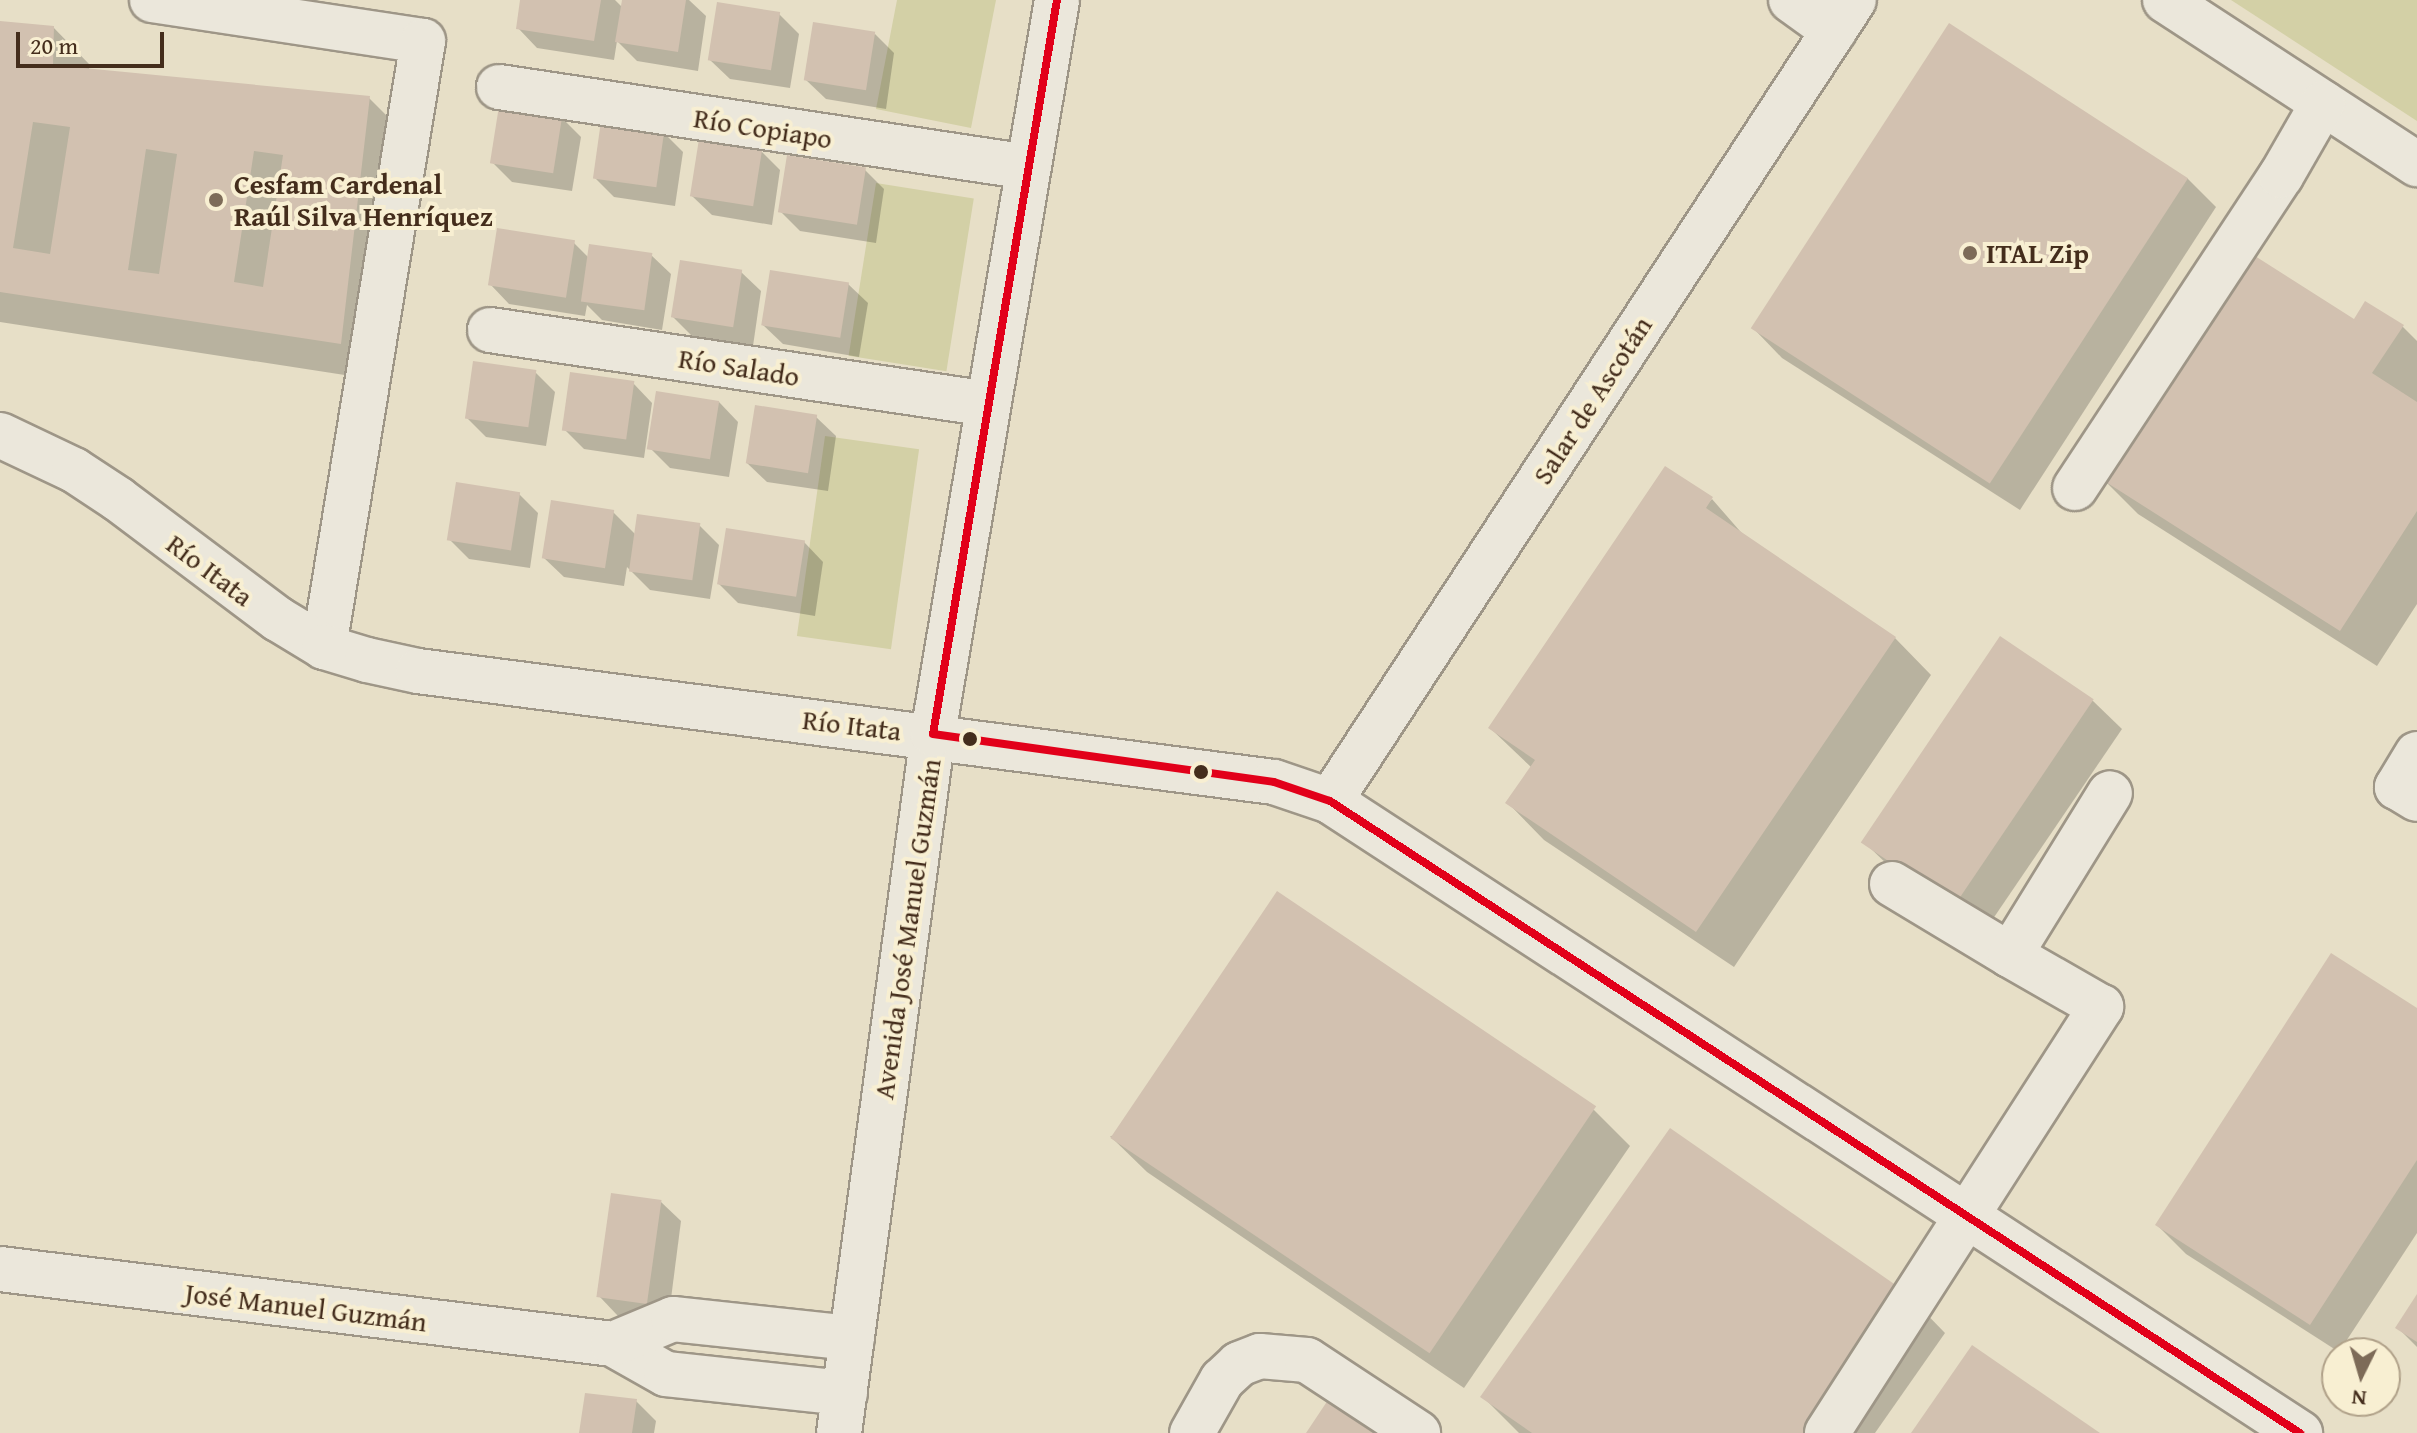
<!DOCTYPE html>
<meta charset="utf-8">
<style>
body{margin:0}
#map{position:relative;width:2417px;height:1433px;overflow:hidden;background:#e7dfc7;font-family:"Gentium Book Plus",serif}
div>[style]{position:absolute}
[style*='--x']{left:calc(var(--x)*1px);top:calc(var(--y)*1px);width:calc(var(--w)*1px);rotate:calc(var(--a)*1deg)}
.green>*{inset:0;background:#d3d0a6;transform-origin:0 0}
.shadow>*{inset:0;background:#0003}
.building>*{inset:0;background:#d2c1b0;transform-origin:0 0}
.roads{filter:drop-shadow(2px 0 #9e9687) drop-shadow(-2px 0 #9e9687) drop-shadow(0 2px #9e9687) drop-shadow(0 -2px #9e9687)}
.minor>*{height:44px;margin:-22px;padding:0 22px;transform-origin:22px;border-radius:22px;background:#ebe7db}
.bus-1>*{height:8px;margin:-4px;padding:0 4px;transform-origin:4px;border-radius:4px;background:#e2001a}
.dots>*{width:22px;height:22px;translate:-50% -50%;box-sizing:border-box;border:4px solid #f8efd2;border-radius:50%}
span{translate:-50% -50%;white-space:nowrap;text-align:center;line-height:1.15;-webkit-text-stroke:8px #f8efd2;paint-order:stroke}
.street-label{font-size:28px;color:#442d1c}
.poi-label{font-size:28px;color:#442d1c;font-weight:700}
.left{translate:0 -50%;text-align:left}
.north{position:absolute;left:2321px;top:1337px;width:80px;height:80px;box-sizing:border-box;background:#f8efd2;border:2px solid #b0a189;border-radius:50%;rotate:185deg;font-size:22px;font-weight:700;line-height:32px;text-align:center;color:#442d1c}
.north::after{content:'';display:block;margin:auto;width:28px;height:36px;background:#7d6b58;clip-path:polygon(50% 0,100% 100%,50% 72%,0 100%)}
.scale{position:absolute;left:16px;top:32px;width:148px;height:36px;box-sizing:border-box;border:4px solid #442d1c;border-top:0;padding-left:10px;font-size:24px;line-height:28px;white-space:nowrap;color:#442d1c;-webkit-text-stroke:6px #f8efd2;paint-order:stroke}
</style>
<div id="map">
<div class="green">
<i style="clip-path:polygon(897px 0,996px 0,971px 128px,876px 109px)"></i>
<i style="clip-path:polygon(2231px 0,2417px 0,2417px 121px)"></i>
<i style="left:876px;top:183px;width:99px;height:175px;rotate:9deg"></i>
<i style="left:825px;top:436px;width:95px;height:202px;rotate:8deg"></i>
</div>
<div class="shadow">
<i style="clip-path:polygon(522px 0,615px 0,623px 8px,624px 0,689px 0,706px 16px,698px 71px,637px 61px,617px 41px,614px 60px,537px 48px,518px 28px)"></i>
<i style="clip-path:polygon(779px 14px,799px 34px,790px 88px,730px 79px,710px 60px)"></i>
<i style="clip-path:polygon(0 23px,53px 27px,89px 64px,89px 71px,369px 98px,406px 135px,377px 380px,0 322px)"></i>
<i style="clip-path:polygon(875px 34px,894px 53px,886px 109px,826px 99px,806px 80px)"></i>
<i style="clip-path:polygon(561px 117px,581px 137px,572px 191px,512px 182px,493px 163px)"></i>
<i style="clip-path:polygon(663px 132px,683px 152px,675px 206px,614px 197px,594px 177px)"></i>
<i style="clip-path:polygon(761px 151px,780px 170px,772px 225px,712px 215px,692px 196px)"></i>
<i style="clip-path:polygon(865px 170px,884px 189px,876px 243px,800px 231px,780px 211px)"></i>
<i style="clip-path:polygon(2187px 178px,2216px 207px,2020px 510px,1782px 358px,1754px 329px)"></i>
<i style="clip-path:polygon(574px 243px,589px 258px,651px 255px,671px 274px,662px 330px,602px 320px,587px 305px,585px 316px,509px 304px,490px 284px)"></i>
<i style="clip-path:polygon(741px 272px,761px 291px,753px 346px,692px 336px,673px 317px)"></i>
<i style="clip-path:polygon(848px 284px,868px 303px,859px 357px,783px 344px,763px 325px)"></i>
<i style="clip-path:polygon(2354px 322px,2402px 326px,2417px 341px,2417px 604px,2377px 666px,2138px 514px,2101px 477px)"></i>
<i style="clip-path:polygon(535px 372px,555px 392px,546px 446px,486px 437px,466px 417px)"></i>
<i style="clip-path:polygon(633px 383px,652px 403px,644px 458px,584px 449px,564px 429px)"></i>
<i style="clip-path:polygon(719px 402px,738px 422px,729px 477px,670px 468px,650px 448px)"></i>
<i style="clip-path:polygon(816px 417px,836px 436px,828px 491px,767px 482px,747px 463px)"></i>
<i style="clip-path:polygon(519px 494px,538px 513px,530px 568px,469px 559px,449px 539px)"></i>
<i style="clip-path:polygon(1712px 499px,1746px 538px,1895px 638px,1931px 675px,1734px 967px,1544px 840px,1508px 803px,1532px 768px,1490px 728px)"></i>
<i style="clip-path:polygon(613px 512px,636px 535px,699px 525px,719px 545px,710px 599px,650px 590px,627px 567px,624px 586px,564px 577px,544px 558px)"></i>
<i style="clip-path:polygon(804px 542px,823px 562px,815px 616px,738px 603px,719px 584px)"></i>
<i style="clip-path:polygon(2001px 639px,2093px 701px,2122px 729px,1984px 932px,1893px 870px,1864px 842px)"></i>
<i style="clip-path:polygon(2417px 1010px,2417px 1233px,2339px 1352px,2186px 1254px,2157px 1225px)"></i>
<i style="clip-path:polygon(1594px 1110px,1630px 1146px,1464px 1388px,1147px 1172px,1110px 1136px)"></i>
<i style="clip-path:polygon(661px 1202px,681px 1221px,668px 1322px,618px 1316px,599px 1296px)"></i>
<i style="clip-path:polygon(1909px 1296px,1945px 1333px,1875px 1433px,1519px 1433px,1483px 1397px)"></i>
<i style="clip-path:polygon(2417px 1298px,2417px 1347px,2398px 1328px)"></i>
<i style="clip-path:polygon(636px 1401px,656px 1421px,654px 1433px,581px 1433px)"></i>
</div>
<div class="building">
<i style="clip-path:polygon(520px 0,601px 0,594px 41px,516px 29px)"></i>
<i style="clip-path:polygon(622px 0,686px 0,678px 52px,615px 42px)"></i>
<i style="left:717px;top:2px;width:64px;height:59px;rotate:9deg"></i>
<i style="clip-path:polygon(evenodd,0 21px,54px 26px,53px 65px,370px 96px,341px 344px,0 292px,0 21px,33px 122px,70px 127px,50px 254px,13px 248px,33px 122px,0 21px,146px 149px,177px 154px,159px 274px,128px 270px,146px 149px,0 21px,254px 151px,283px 155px,263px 287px,234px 282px,254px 151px)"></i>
<i style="left:813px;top:22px;width:63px;height:59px;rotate:9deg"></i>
<i style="left:1949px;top:23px;width:285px;height:364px;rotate:33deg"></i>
<i style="left:499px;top:106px;width:64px;height:58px;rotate:9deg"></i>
<i style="left:601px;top:121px;width:64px;height:58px;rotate:8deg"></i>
<i style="left:699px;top:139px;width:64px;height:58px;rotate:9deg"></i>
<i style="left:787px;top:155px;width:80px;height:58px;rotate:9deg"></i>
<i style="left:497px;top:228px;width:79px;height:58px;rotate:9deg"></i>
<i style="left:589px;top:244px;width:64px;height:58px;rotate:8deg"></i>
<i style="clip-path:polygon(2244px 249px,2354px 319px,2365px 301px,2404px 325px,2372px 373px,2417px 402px,2417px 511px,2340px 631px,2098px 477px)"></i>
<i style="left:680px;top:260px;width:63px;height:58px;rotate:9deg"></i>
<i style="left:770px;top:270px;width:80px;height:56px;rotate:9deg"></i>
<i style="left:473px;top:361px;width:64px;height:58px;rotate:8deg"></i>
<i style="left:570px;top:372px;width:65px;height:59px;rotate:8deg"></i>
<i style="left:656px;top:391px;width:64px;height:59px;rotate:9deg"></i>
<i style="left:755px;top:405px;width:63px;height:59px;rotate:9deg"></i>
<i style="clip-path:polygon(1665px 466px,1713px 497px,1706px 508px,1896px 637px,1696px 932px,1505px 803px,1535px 760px,1488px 728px)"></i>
<i style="left:456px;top:482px;width:65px;height:59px;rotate:9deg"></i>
<i style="left:551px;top:500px;width:64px;height:59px;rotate:9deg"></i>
<i style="left:637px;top:514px;width:64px;height:58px;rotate:8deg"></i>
<i style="left:726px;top:528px;width:80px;height:57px;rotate:9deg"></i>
<i style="left:2000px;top:636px;width:113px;height:249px;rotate:34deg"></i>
<i style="left:1277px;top:891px;width:385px;height:298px;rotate:34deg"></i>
<i style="clip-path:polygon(2331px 953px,2417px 1008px,2417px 1160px,2310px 1325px,2155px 1225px)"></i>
<i style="clip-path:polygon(1670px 1128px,1910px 1295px,1813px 1433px,1532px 1433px,1480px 1397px)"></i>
<i style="left:611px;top:1193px;width:51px;height:105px;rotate:8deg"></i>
<i style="clip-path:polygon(2417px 1294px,2417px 1342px,2395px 1328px)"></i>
<i style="clip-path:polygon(1972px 1345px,2100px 1433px,1911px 1433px)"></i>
<i style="clip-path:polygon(585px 1393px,637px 1399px,632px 1433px,579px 1433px)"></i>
<i style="clip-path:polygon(1330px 1397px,1386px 1433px,1306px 1433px)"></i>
</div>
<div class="roads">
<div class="minor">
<i style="--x:152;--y:0;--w:274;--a:8.6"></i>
<i style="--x:423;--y:41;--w:614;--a:99.28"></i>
<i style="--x:1791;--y:0;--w:53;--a:35.8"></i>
<i style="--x:2165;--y:0;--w:301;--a:33.1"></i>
<i style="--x:499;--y:87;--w:535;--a:8.6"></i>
<i style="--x:490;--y:330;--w:504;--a:8.44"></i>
<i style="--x:0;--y:435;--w:82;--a:25.3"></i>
<i style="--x:74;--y:470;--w:53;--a:33.4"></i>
<i style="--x:118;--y:499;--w:200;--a:36.9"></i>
<i style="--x:278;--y:619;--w:54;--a:31.3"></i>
<i style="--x:324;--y:647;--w:45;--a:16.8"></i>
<i style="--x:367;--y:660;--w:52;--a:12.2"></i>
<i style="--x:418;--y:671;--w:863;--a:7.39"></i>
<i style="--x:1274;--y:782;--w:59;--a:18.7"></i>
<i style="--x:1330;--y:801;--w:1158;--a:33.09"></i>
<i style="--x:2075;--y:488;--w:374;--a:-56.6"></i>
<i style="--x:2281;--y:176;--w:84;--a:-60.1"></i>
<i style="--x:2417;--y:754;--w:39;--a:121"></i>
<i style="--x:2397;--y:787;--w:23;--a:31"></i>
<i style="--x:1330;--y:801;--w:957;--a:-56.81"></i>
<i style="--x:1892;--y:884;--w:138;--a:31"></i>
<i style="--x:0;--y:1269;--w:618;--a:6.98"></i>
<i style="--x:613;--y:1344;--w:61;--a:29.5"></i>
<i style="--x:666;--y:1374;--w:180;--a:6.1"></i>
<i style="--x:613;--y:1344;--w:65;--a:-22.6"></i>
<i style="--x:673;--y:1319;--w:180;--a:6.1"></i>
<i style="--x:839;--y:1433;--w:705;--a:-82.34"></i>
<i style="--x:933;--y:734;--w:744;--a:-80.41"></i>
<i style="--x:1192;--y:1433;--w:61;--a:-60.5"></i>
<i style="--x:1222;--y:1380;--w:23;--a:-43"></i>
<i style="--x:1239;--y:1364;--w:22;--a:-21"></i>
<i style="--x:1260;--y:1356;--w:47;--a:4.9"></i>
<i style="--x:1307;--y:1360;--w:133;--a:33.3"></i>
<i style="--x:1827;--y:1433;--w:507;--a:-57.25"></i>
<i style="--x:2101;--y:1007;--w:105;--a:-150.3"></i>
<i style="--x:2010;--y:955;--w:190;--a:-58.3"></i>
</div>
</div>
<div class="bus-1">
<i style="--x:1057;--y:0;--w:744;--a:99.59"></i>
<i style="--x:933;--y:734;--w:344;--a:8"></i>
<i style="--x:1274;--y:782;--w:59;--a:18.7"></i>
<i style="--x:1330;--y:801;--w:1158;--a:33.09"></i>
</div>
<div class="dots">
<i style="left:216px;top:200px;background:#7d6b58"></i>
<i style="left:1970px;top:253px;background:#7d6b58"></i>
<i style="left:970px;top:739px;background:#442d1c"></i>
<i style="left:1201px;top:772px;background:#442d1c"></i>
</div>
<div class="street-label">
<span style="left:763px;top:128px;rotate:9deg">Río Copiapo</span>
<span style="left:739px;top:367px;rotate:9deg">Río Salado</span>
<span style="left:1592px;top:400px;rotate:-57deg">Salar de Ascotán</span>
<span style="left:210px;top:570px;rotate:37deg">Río Itata</span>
<span style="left:852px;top:725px;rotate:7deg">Río Itata</span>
<span style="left:907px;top:929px;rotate:-82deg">Avenida José Manuel Guzmán</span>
<span style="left:306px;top:1307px;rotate:7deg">José Manuel Guzmán</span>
</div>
<div class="poi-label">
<span class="left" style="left:234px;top:200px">Cesfam Cardenal<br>Raúl Silva Henríquez</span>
<span class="left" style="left:1986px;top:253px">ITAL Zip</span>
</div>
<div class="north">N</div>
<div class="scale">20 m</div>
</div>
